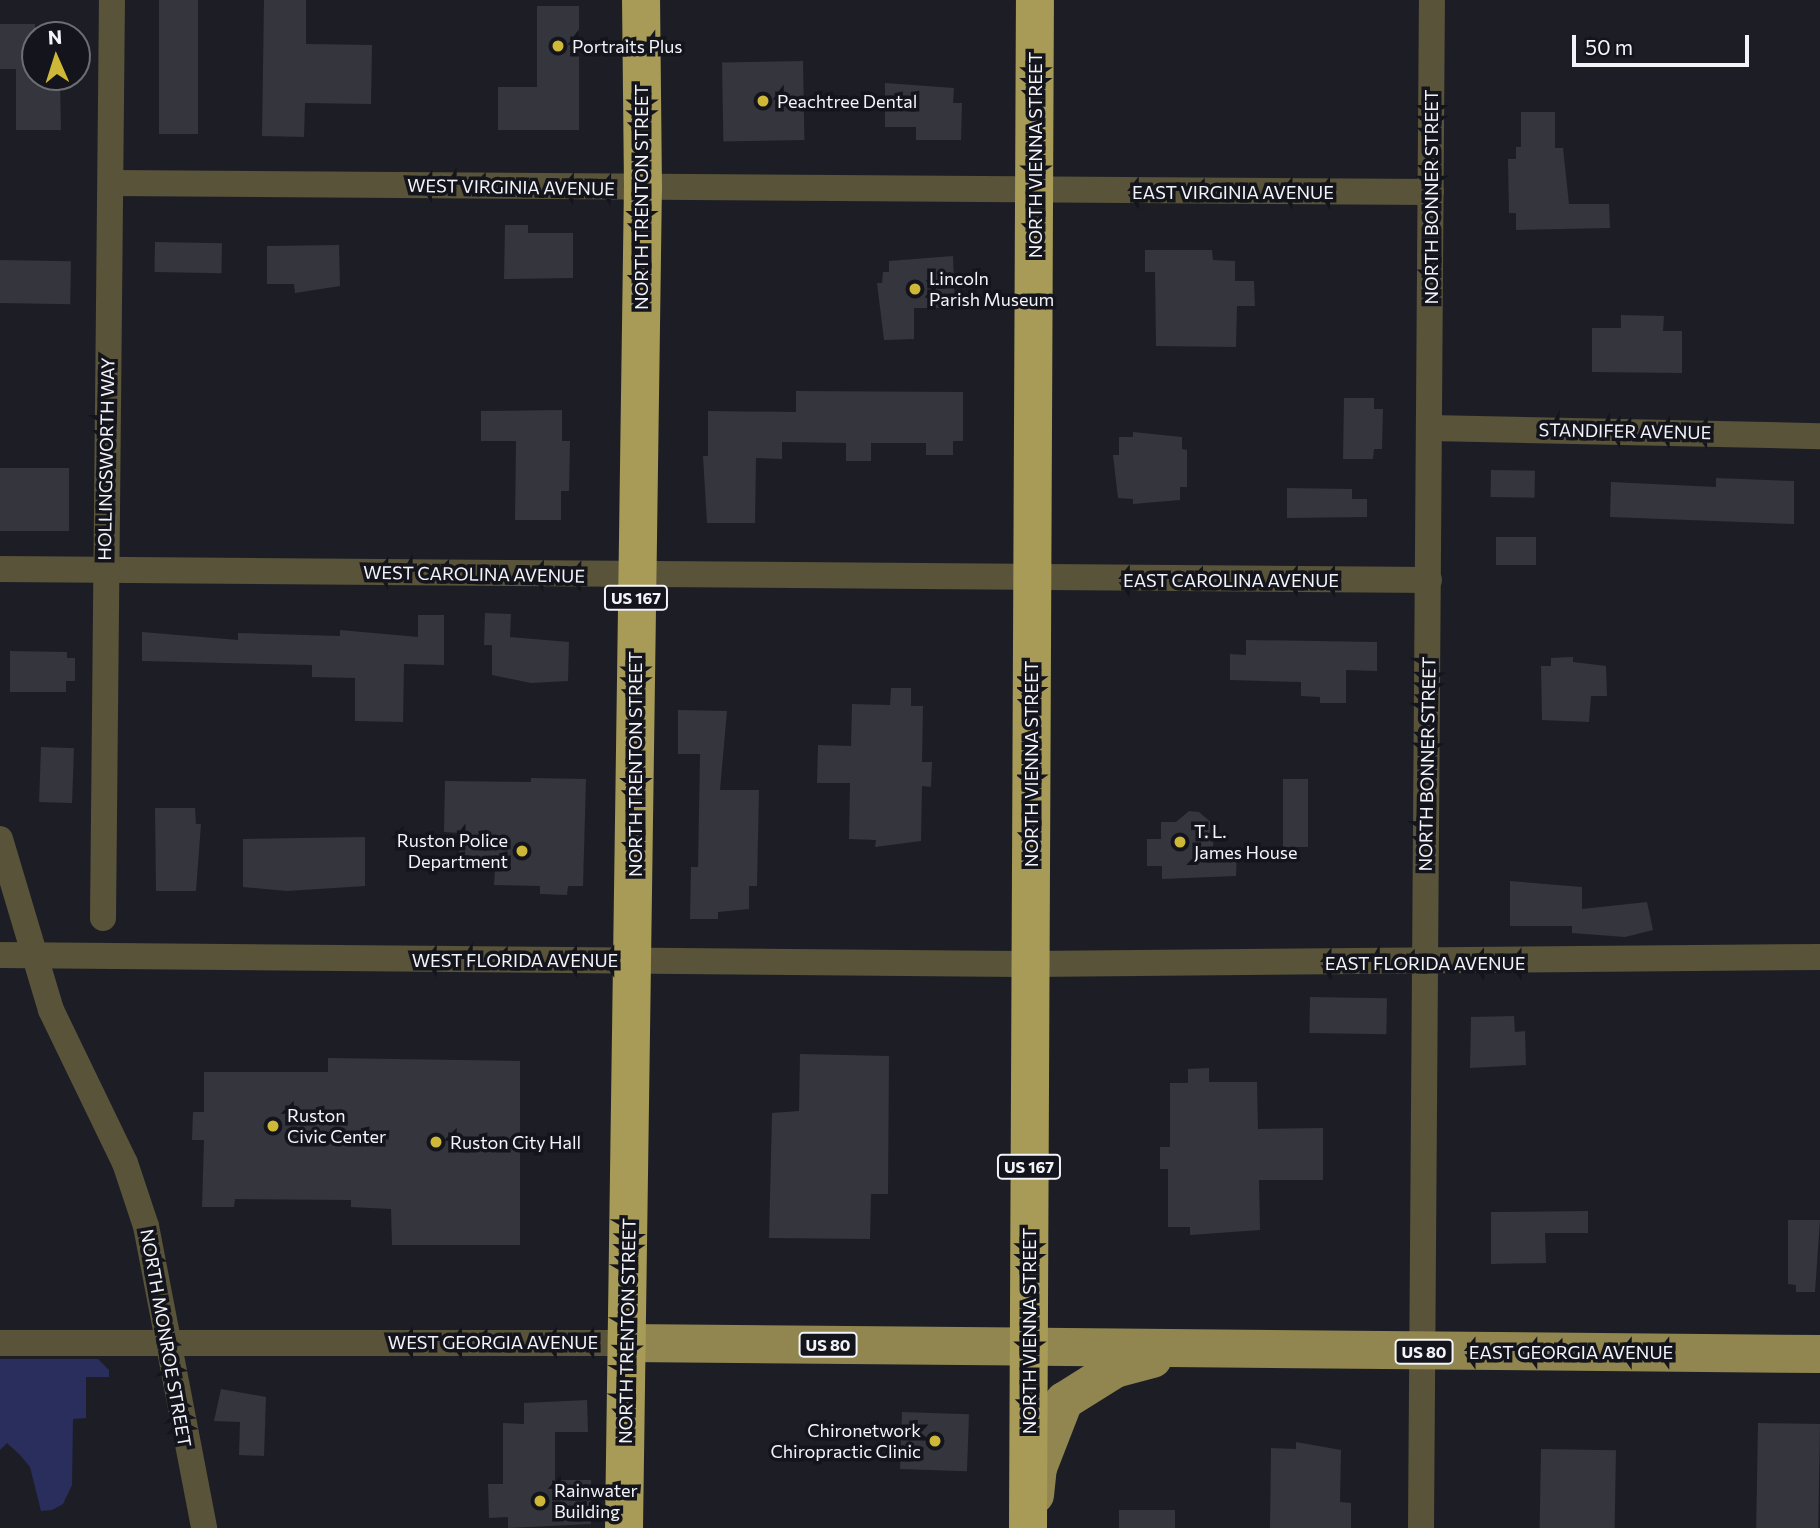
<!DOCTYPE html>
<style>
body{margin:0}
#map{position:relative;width:1820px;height:1528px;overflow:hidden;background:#1d1e25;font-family:Commissioner,sans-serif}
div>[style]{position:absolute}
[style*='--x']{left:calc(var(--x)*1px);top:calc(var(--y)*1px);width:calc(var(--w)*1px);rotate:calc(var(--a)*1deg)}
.green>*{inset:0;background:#292e5d}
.building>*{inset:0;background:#34353d;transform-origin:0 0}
.street>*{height:26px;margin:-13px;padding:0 13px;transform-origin:13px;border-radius:13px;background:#585339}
.primary>*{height:38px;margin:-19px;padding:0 19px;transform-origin:19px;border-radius:19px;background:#91864f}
.highway>*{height:38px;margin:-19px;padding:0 19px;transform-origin:19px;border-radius:19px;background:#a79b57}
.dots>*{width:19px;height:19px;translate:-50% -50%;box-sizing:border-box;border:4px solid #14151c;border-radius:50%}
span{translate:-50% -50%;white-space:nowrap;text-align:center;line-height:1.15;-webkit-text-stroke:7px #14151c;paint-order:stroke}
.shield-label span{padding:2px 5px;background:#14151c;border:2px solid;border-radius:5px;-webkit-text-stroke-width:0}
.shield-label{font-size:16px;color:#f3f4f9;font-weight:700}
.poi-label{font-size:18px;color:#f3f4f9}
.left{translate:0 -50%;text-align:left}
.right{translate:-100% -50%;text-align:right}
.street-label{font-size:18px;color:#f3f4f9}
.north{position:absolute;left:21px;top:21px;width:70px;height:70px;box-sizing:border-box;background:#14151c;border:2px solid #6d6e74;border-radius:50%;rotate:357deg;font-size:19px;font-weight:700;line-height:28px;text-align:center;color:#f3f4f9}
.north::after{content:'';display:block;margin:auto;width:24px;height:32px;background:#cfb837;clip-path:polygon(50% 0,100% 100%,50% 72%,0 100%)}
.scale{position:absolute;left:1572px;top:35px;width:177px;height:32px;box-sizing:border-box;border:4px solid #f3f4f9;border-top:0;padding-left:9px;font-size:21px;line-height:24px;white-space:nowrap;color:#f3f4f9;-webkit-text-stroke:5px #14151c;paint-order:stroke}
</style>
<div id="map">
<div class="green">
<i style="clip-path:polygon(0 1359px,98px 1359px,109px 1370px,109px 1377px,86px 1377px,86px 1418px,73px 1419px,72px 1485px,63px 1504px,52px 1510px,41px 1511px,30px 1467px,20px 1455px,7px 1443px,0 1450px)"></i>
</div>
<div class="building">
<i style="left:159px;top:0;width:39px;height:134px"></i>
<i style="clip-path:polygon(264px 0,306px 0,306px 44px,372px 45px,371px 104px,305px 103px,304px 137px,262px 136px)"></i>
<i style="clip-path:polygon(537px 6px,579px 6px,579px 130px,498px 130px,498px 87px,537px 87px)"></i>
<i style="clip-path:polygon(0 24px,35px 24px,35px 82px,60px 81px,61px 130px,16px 130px,16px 69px,0 69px)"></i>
<i style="left:803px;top:61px;width:79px;height:81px;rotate:89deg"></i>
<i style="clip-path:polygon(885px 83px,954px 88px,953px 103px,962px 103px,961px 140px,916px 140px,916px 127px,885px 127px)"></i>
<i style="clip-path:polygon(1521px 112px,1555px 112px,1555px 148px,1563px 148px,1569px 204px,1609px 204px,1610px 228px,1516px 230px,1516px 213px,1509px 213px,1508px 159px,1516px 159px,1516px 147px,1521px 147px)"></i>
<i style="clip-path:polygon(505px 225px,528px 225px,528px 233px,573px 233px,573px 278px,504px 279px)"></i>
<i style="left:155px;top:242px;width:67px;height:30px;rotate:1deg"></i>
<i style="clip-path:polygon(339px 245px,340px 286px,295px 293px,294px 284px,267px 284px,267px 246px)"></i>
<i style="clip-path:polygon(1145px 250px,1212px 250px,1213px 260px,1235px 261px,1235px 281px,1254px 281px,1255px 306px,1237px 306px,1236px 347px,1156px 346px,1155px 272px,1145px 272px)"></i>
<i style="clip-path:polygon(953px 256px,955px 308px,914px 308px,914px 339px,884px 340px,877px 283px,882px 283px,883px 272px,889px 272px,889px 261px)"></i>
<i style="left:0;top:260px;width:71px;height:43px;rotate:1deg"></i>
<i style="clip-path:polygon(1621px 315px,1664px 316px,1663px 331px,1682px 331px,1682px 373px,1592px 372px,1592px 328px,1621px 328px)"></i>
<i style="clip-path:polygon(796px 391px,963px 392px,963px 441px,953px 441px,953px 455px,926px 455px,926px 443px,871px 443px,871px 461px,846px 461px,846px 443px,782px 442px,782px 459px,756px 458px,755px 523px,707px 523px,703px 456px,708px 456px,708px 411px,796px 412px)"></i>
<i style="clip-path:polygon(1344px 398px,1374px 398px,1374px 409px,1383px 409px,1382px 449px,1374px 449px,1373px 459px,1343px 459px)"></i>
<i style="clip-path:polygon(562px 410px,562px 441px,570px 441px,569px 491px,561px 491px,561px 520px,515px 520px,516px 441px,481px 441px,481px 411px)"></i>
<i style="clip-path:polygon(1133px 432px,1182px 437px,1182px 449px,1187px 450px,1187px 487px,1180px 487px,1180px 500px,1133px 504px,1133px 499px,1118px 498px,1113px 455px,1119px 455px,1119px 437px,1133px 437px)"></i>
<i style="left:0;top:468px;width:69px;height:63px"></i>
<i style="left:1491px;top:470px;width:44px;height:27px;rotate:1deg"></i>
<i style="clip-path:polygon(1716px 478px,1794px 481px,1794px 524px,1610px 517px,1611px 482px,1716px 487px)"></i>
<i style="clip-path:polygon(1287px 488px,1352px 489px,1352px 499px,1367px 499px,1367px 517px,1287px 518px)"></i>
<i style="left:1496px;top:537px;width:40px;height:28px"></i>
<i style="clip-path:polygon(485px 613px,511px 614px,510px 637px,569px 642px,568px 681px,531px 683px,492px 675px,492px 645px,484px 645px)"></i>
<i style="clip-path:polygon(418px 615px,444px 615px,444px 665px,404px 664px,403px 722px,355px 721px,355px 678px,312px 677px,312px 665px,142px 661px,142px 632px,238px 640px,238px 633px,340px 636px,340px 630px,418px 637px)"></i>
<i style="clip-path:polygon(1246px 640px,1377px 642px,1377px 671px,1346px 670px,1346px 703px,1320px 703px,1320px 697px,1301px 696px,1301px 682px,1230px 680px,1230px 654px,1246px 655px)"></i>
<i style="clip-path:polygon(10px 651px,67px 652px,67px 658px,75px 658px,75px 681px,66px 681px,66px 692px,10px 692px)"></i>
<i style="clip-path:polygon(1573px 657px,1573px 662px,1606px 666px,1607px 696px,1591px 696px,1589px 722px,1542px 720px,1541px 666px,1551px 666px,1551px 658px)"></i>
<i style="clip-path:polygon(891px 688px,911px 688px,911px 706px,923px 706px,922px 762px,932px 762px,931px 787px,922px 786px,921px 841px,875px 847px,876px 840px,849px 839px,850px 783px,817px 783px,818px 745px,851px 746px,852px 704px,890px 705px)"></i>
<i style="clip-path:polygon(678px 710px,727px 711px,720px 790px,759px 790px,757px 886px,749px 886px,749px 909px,718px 912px,718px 919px,690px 919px,691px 867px,698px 867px,700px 754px,678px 754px)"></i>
<i style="left:41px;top:747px;width:33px;height:55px;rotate:2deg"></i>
<i style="clip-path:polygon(531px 778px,586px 779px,583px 886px,568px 886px,567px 895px,540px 894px,540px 886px,494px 885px,495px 870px,459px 869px,460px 833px,444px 832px,445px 781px,531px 782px)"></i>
<i style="left:1283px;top:779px;width:25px;height:68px"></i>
<i style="clip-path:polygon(155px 808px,195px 808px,196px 824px,201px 824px,196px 891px,156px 891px)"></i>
<i style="clip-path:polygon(1189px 811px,1199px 812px,1214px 825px,1213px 848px,1237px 848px,1236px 876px,1162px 879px,1162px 866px,1147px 866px,1147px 839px,1161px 839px,1161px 822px,1176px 822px)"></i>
<i style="clip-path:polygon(365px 837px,365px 886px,287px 891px,243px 887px,243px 839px)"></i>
<i style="clip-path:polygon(1510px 881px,1582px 887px,1582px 909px,1647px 902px,1653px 930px,1625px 937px,1572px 933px,1572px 926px,1510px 926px)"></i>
<i style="left:1310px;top:997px;width:77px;height:36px;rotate:1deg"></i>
<i style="clip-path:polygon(1514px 1016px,1515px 1032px,1525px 1031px,1526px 1065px,1470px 1068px,1471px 1017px)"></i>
<i style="clip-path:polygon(800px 1054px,889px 1056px,888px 1194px,871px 1194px,870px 1239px,769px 1238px,772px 1113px,799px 1111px)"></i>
<i style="clip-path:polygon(328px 1058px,520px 1061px,520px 1245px,392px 1245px,391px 1209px,351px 1207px,351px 1200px,235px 1199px,234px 1207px,202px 1207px,204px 1140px,192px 1140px,193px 1112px,204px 1112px,204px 1072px,328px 1072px)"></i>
<i style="clip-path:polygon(1209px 1068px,1209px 1082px,1257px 1082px,1258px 1129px,1323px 1128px,1323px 1180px,1259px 1180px,1260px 1230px,1190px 1235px,1190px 1227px,1168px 1227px,1168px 1169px,1160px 1169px,1160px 1147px,1170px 1147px,1170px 1083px,1188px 1083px,1188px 1069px)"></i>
<i style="clip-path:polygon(1588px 1211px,1588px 1233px,1545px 1233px,1546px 1263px,1491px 1264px,1491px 1212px)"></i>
<i style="clip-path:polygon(1788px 1220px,1820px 1220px,1815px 1292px,1796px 1292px,1796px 1285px,1788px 1284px)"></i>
<i style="clip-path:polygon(221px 1389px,266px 1397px,264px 1456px,239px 1455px,240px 1422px,214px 1421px)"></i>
<i style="clip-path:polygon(587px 1400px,588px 1432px,555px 1432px,555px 1480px,591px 1480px,591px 1524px,508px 1528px,508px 1517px,489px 1518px,488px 1484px,503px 1484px,503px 1423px,524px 1424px,524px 1403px)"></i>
<i style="left:902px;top:1412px;width:67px;height:57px;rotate:2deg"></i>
<i style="left:1758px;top:1423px;width:62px;height:105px;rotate:1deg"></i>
<i style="clip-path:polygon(1296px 1442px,1341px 1450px,1340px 1502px,1351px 1503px,1351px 1528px,1270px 1528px,1271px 1448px,1296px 1449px)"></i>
<i style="left:1541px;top:1449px;width:75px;height:79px;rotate:1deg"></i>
<i style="left:1119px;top:1510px;width:56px;height:18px"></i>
</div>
<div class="street">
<i style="--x:111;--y:183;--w:1320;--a:0.39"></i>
<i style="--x:1430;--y:428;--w:390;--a:1.2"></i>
<i style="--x:0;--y:569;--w:1429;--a:0.44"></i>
<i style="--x:0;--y:839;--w:178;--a:73.4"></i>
<i style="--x:51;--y:1010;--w:170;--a:64.2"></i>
<i style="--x:125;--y:1163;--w:66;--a:71.6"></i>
<i style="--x:146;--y:1226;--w:308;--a:79.1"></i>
<i style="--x:103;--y:918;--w:918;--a:-89.44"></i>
<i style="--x:0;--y:955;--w:1030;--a:0.5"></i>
<i style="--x:1030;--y:964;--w:790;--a:-0.51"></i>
<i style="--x:0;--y:1343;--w:627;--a:0"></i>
<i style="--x:1421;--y:1528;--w:1528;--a:-89.59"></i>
</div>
<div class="primary">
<i style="--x:627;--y:1343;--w:1193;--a:0.53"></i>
<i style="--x:1035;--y:1495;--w:27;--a:-84"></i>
<i style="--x:1038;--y:1468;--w:72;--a:-68.8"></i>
<i style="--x:1064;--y:1401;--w:60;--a:-32.1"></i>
<i style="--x:1115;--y:1369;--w:39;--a:-15"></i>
</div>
<div class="highway">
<i style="--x:624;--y:1528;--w:1340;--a:-89.19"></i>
<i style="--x:643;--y:188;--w:188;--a:-90.6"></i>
<i style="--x:1028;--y:1528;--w:1528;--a:-89.74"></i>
</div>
<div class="dots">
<i style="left:558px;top:46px;background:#cfb837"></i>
<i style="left:763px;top:101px;background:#cfb837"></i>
<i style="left:915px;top:289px;background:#cfb837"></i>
<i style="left:1180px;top:842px;background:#cfb837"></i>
<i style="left:522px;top:851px;background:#cfb837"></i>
<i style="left:273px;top:1126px;background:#cfb837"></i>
<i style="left:436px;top:1142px;background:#cfb837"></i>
<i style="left:935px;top:1441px;background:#cfb837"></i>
<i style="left:540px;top:1501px;background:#cfb837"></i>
</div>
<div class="shield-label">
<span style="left:636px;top:598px">US 167</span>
<span style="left:1029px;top:1167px">US 167</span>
<span style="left:828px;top:1345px">US 80</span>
<span style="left:1424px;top:1352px">US 80</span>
</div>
<div class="poi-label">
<span class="left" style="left:572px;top:46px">Portraits Plus</span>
<span class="left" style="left:777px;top:101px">Peachtree Dental</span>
<span class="left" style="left:929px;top:289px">Lincoln<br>Parish Museum</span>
<span class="left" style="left:1194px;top:842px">T. L.<br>James House</span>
<span class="right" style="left:508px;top:851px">Ruston Police<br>Department</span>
<span class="left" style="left:287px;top:1126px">Ruston<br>Civic Center</span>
<span class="left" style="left:450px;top:1142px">Ruston City Hall</span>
<span class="right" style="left:921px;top:1441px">Chironetwork<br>Chiropractic Clinic</span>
<span class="left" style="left:554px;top:1501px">Rainwater<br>Building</span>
</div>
<div class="street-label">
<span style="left:1035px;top:155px;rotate:-90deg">NORTH VIENNA STREET</span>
<span style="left:511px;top:187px;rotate:1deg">WEST VIRGINIA AVENUE</span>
<span style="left:1233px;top:192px">EAST VIRGINIA AVENUE</span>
<span style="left:641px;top:197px;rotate:-90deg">NORTH TRENTON STREET</span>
<span style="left:1431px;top:197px;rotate:-90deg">NORTH BONNER STREET</span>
<span style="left:1625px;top:431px;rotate:1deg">STANDIFER AVENUE</span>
<span style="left:106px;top:459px;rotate:-89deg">HOLLINGSWORTH WAY</span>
<span style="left:474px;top:574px;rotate:1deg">WEST CAROLINA AVENUE</span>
<span style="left:1231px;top:580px">EAST CAROLINA AVENUE</span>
<span style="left:635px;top:764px;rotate:-90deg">NORTH TRENTON STREET</span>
<span style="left:1031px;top:764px;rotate:-90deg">NORTH VIENNA STREET</span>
<span style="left:1427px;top:764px;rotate:-89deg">NORTH BONNER STREET</span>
<span style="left:515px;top:960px">WEST FLORIDA AVENUE</span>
<span style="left:1425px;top:963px">EAST FLORIDA AVENUE</span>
<span style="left:627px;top:1331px;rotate:-89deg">NORTH TRENTON STREET</span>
<span style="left:1029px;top:1331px;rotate:-90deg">NORTH VIENNA STREET</span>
<span style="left:166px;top:1338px;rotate:80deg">NORTH MONROE STREET</span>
<span style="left:493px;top:1342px">WEST GEORGIA AVENUE</span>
<span style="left:1571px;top:1352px">EAST GEORGIA AVENUE</span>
</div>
<div class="north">N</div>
<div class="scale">50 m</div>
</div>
